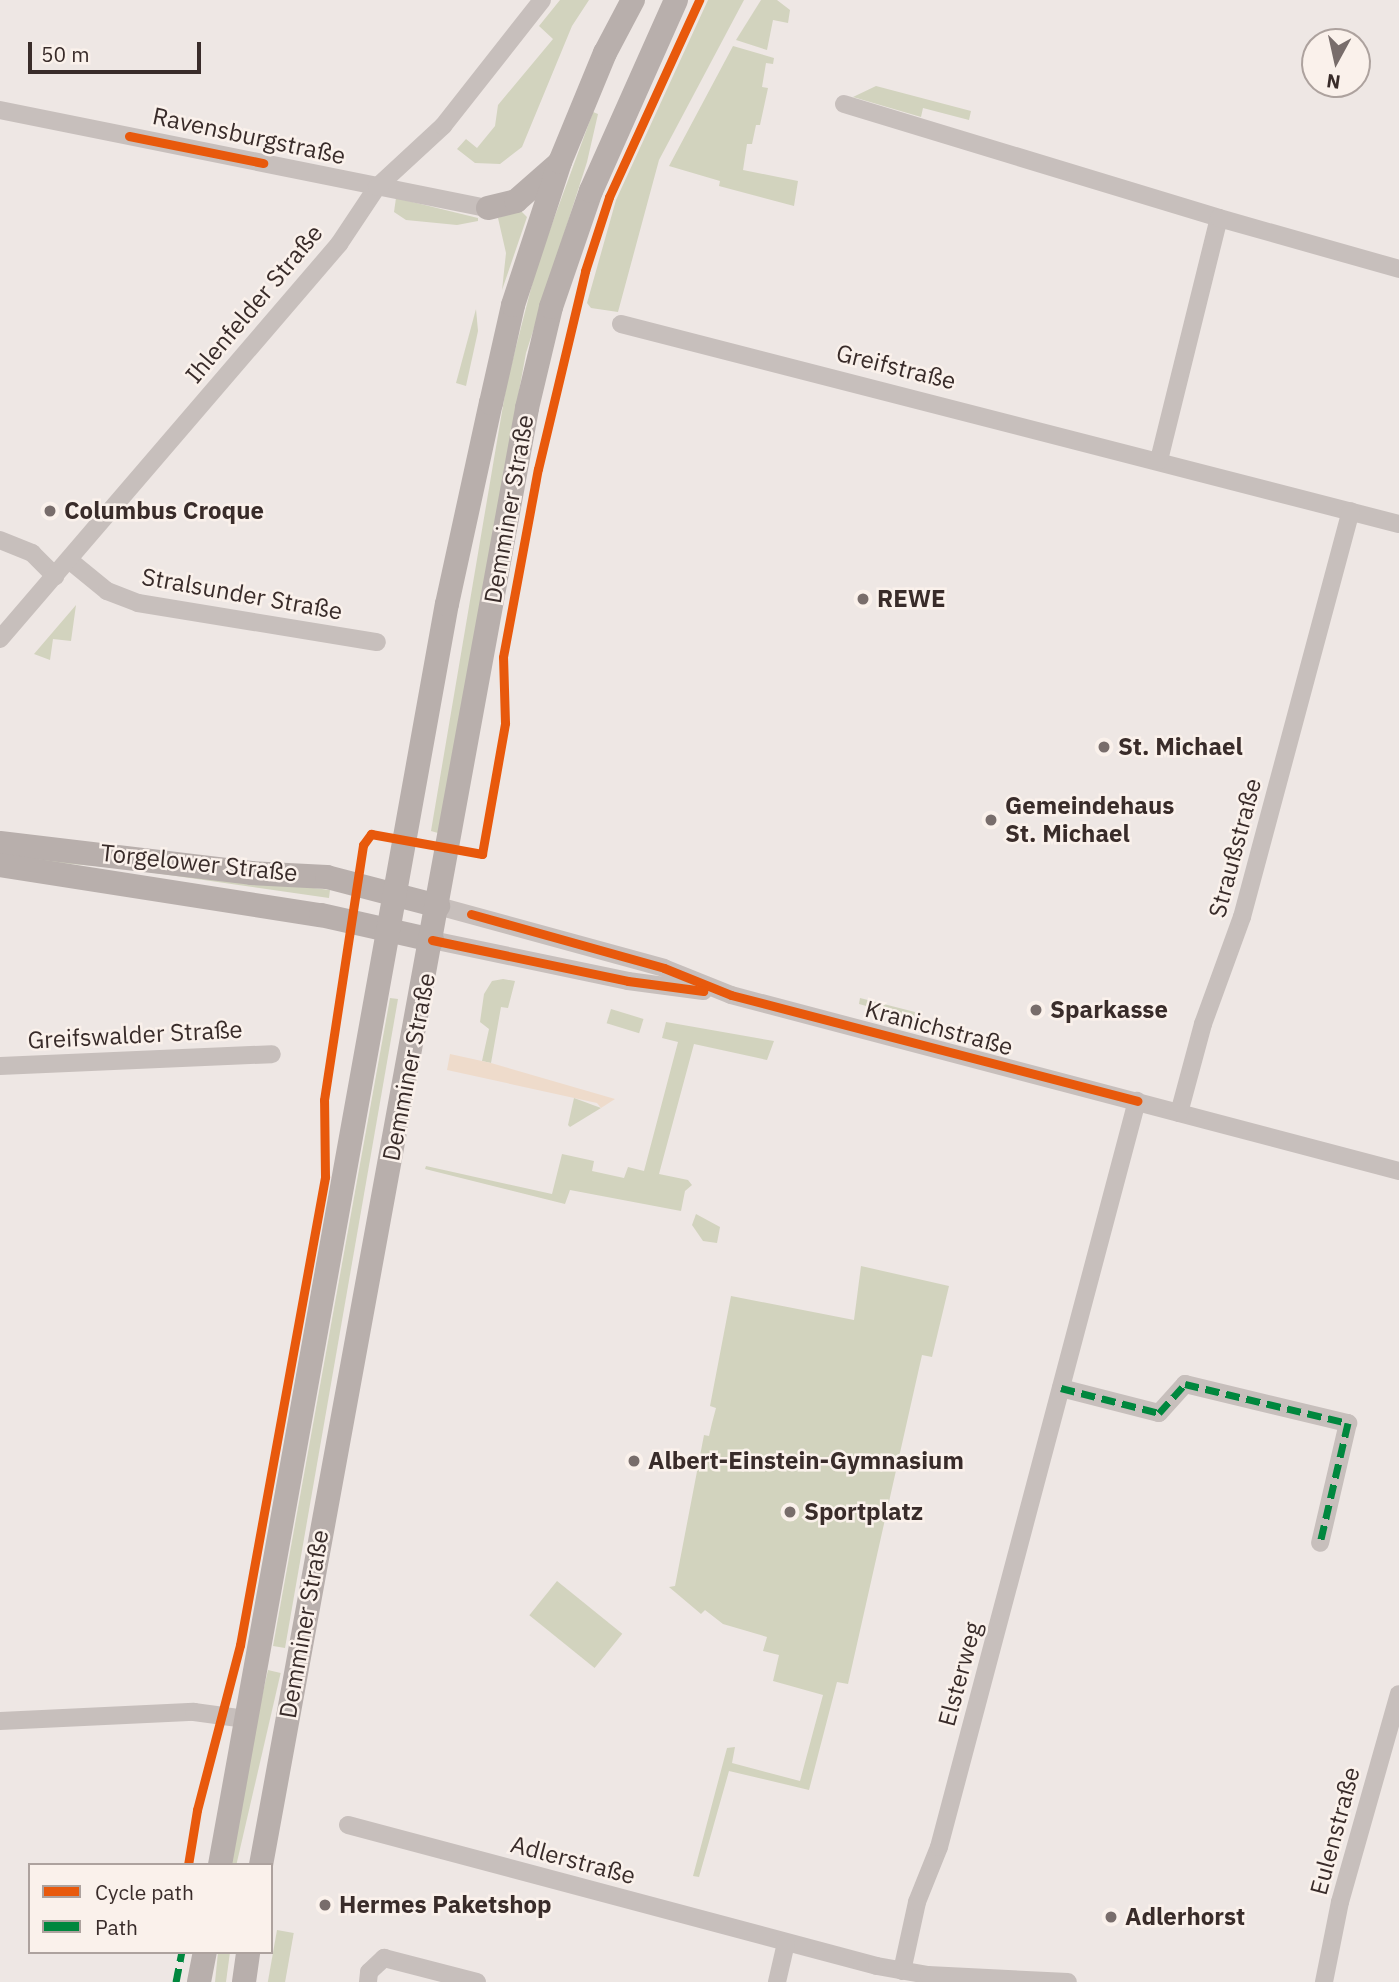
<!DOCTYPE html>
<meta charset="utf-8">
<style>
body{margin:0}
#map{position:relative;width:1399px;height:1982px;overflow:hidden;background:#eee7e4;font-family:"IBM Plex Sans",sans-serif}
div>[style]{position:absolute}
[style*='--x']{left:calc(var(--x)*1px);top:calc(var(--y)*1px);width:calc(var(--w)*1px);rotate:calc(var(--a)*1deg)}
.green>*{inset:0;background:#d2d3be;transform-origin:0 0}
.sand>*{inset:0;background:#eedbcb}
.minor>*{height:18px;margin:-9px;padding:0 9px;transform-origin:9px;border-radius:9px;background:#c7bfbc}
.secondary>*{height:24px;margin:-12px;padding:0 12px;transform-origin:12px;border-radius:12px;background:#b8afac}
.quiet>*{height:7px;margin-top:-3.5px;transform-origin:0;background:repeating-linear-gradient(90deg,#00873e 0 14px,transparent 0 21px)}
.cycleway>*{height:9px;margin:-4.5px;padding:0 4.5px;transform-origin:4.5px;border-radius:4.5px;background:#e8590c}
.dots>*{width:19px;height:19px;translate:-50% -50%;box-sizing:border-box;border:4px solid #faf1eb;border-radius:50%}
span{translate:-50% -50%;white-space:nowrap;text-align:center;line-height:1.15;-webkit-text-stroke:5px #faf1eb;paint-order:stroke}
.street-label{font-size:24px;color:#392c2a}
.poi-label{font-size:24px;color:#392c2a;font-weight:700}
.left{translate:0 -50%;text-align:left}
.legend{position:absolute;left:28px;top:1863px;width:245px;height:91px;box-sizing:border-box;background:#faf1eb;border:2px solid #ada29e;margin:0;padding:9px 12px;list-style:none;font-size:21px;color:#392c2a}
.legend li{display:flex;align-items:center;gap:14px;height:35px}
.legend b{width:35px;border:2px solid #ada29e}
.north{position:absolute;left:1301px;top:28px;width:70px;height:70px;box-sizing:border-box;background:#faf1eb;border:2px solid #ada29e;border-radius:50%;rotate:188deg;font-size:19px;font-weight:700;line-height:28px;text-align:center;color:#392c2a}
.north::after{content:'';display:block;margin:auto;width:24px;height:32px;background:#786d6b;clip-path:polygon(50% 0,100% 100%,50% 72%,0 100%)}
.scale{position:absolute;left:28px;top:42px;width:173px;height:32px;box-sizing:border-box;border:4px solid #392c2a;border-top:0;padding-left:9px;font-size:21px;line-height:24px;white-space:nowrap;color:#392c2a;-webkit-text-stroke:5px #faf1eb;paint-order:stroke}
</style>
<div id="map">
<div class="green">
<i style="clip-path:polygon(560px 0,589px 0,572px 26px,522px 147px,500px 164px,475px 163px,457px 149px,466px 139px,477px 148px,495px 126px,498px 105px,553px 39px,539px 26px)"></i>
<i style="clip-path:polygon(708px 0,744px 0,659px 160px,618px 312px,591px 308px,587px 303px,616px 200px)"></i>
<i style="clip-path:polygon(761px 0,777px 0,790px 10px,788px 23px,773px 20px,767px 50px,736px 40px)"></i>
<i style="clip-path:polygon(733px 46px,774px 58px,773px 64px,766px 63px,762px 87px,768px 88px,760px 125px,756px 125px,752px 144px,747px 144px,743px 170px,798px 181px,794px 206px,719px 186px,720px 181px,669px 166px)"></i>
<i style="clip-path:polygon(876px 86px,971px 111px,969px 120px,923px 108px,921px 117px,853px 97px)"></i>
<i style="clip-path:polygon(593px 112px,598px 114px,587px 162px,526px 353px,438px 833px,431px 831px,507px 382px,537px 265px)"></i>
<i style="clip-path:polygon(396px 198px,478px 218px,478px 221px,457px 225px,406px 220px,394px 212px)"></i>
<i style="clip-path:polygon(520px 210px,527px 217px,502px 290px,506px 253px,498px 218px)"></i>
<i style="clip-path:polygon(476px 309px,478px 331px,466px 386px,456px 383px)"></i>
<i style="clip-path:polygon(76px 605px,71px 641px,53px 639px,50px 660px,34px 654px)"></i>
<i style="clip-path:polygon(0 851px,289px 885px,330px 890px,329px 898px,120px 868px,33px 861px)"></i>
<i style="clip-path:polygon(503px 979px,515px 981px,508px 1008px,501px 1007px,491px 1063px,482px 1061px,489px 1029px,480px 1022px,484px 994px,492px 981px)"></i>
<i style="clip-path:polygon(390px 998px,398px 999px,285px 1648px,273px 1646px)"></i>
<i style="clip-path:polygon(860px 998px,915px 1012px,914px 1019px,859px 1004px)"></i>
<i style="left:611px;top:1009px;width:34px;height:15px;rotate:17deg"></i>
<i style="clip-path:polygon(666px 1022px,774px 1041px,767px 1060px,694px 1044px,659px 1174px,688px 1180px,692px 1185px,685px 1191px,681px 1211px,570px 1190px,565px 1204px,425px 1169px,426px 1166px,552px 1194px,562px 1154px,594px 1161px,592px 1171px,624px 1178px,628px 1167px,644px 1171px,678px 1042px,662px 1038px)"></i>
<i style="clip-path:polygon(574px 1098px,601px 1108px,570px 1127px,568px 1125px)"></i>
<i style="clip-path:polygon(696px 1214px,720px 1227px,717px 1243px,703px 1241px,692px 1225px)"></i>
<i style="clip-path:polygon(861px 1266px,949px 1286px,932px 1357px,922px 1355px,848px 1684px,837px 1682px,809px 1790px,729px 1771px,699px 1877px,693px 1876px,727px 1748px,735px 1747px,732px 1763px,800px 1781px,823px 1695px,773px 1681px,779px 1655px,763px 1651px,767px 1637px,723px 1624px,705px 1610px,701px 1614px,669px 1587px,675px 1586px,704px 1435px,709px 1436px,712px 1423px,716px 1408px,710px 1406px,731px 1296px,854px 1320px)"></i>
<i style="left:557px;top:1581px;width:84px;height:44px;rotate:39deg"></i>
<i style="left:268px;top:1670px;width:13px;height:198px;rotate:13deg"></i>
<i style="left:277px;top:1930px;width:17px;height:53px;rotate:10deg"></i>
<i style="clip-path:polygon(218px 1952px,230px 1952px,226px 1982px,215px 1982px)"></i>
</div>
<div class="sand">
<i style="clip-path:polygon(450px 1054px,491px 1063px,615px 1099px,601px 1108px,597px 1103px,447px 1070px)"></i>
</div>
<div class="minor">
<i style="--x:844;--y:104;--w:392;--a:16.9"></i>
<i style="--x:0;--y:110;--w:498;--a:11.4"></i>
<i style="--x:621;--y:324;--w:803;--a:14.42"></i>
<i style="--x:1159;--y:460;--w:249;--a:-76.1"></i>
<i style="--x:1219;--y:218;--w:187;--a:15.8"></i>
<i style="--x:0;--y:540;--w:35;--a:22"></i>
<i style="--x:32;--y:553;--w:33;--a:45"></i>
<i style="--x:69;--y:560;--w:49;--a:39.2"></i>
<i style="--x:107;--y:591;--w:33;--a:21"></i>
<i style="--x:138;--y:603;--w:242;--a:9.3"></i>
<i style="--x:0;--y:639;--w:521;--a:-49.36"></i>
<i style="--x:339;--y:244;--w:69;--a:-56.3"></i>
<i style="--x:377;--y:187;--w:90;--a:-42.7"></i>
<i style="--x:443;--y:126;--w:160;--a:-51.8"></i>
<i style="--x:438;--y:906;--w:234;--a:15.3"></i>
<i style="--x:664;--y:968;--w:72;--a:21.9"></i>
<i style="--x:731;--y:995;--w:691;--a:14.76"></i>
<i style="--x:432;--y:940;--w:200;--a:11.8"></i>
<i style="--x:628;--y:981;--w:76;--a:7.6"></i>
<i style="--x:0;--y:1066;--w:272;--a:-2.5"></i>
<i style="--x:1179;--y:1113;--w:92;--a:-74.9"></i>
<i style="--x:1203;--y:1024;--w:114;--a:-70"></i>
<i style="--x:1242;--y:917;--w:420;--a:-75"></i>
<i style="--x:1061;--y:1388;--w:101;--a:14.3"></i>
<i style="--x:1159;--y:1413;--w:39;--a:-48"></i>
<i style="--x:1185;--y:1384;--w:168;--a:13.5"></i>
<i style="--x:1348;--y:1423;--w:123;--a:103.1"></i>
<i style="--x:0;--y:1721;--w:194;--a:-2.7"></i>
<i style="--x:194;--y:1712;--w:52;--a:7.7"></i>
<i style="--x:348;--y:1825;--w:547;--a:14.92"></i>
<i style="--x:877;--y:1966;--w:52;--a:10"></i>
<i style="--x:928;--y:1975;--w:140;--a:2.9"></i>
<i style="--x:902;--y:1971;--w:71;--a:-77.7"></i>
<i style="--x:917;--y:1902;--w:59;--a:-68.2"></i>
<i style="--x:939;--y:1847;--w:772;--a:-75.14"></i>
<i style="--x:368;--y:1982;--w:10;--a:-84"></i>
<i style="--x:369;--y:1972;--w:21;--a:-43"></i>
<i style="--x:384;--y:1958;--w:96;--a:14.5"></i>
<i style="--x:777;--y:1982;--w:40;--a:-77"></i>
<i style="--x:1324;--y:1982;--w:82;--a:-78.7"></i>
<i style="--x:1340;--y:1902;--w:216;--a:-74.2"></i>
</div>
<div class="secondary">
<i style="--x:488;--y:208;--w:29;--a:-14"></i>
<i style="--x:516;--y:201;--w:55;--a:-41.3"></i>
<i style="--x:0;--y:843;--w:253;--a:6.8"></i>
<i style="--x:251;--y:873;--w:76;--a:3"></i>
<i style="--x:327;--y:877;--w:115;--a:14.6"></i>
<i style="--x:0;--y:865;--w:325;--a:8.9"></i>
<i style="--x:321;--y:915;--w:114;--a:12.7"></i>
<i style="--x:220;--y:1865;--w:1281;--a:-79.8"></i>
<i style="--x:447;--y:604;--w:206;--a:-77.7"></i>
<i style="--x:491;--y:403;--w:100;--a:-77.3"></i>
<i style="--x:513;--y:305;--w:151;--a:-71.8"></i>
<i style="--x:560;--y:162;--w:118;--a:-67.6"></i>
<i style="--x:605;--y:53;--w:60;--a:-62.2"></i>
<i style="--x:261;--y:1865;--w:1481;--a:-79.65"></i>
<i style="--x:527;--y:408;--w:104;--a:-76.6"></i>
<i style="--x:551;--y:307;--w:123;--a:-71"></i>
<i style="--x:591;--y:191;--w:209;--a:-66"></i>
<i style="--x:199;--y:1982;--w:31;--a:-79"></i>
<i style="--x:244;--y:1982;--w:30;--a:-82"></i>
</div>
<div class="quiet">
<i style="--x:1061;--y:1388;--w:101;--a:14.3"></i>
<i style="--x:1159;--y:1413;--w:39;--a:-48"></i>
<i style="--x:1185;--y:1384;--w:168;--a:13.5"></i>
<i style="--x:1348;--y:1423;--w:123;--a:103.1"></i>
<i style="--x:176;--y:1982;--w:31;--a:-79"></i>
</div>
<div class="cycleway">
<i style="--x:129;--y:136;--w:137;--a:11.4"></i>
<i style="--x:471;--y:914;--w:200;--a:15.6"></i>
<i style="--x:664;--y:968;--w:72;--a:21.9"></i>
<i style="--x:731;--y:995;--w:420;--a:14.6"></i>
<i style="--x:432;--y:940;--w:200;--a:11.8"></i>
<i style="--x:628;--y:981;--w:76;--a:7.6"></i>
<i style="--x:188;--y:1865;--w:56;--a:-80.7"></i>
<i style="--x:197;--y:1810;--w:171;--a:-75.4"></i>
<i style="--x:240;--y:1645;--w:476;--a:-79.7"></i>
<i style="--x:325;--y:1177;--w:77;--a:-90.7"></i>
<i style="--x:324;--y:1100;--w:258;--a:-81.3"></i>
<i style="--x:363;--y:845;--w:14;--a:-54"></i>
<i style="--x:371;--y:834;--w:113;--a:10.2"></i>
<i style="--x:482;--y:854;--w:133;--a:-80"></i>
<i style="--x:505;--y:723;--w:66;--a:-91.7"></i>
<i style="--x:503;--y:657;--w:191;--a:-79.5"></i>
<i style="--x:538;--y:469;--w:204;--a:-76.6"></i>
<i style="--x:585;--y:271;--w:78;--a:-72"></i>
<i style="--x:609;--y:197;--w:217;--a:-65.4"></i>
</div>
<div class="dots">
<i style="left:50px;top:511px;background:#786d6b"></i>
<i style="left:863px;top:599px;background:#786d6b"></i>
<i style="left:1104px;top:747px;background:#786d6b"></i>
<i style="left:991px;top:820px;background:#786d6b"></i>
<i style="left:1036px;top:1010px;background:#786d6b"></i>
<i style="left:634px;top:1461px;background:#786d6b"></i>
<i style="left:790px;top:1512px;background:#786d6b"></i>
<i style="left:325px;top:1905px;background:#786d6b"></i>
<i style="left:1111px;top:1917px;background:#786d6b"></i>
</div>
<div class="street-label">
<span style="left:249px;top:136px;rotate:12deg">Ravensburgstraße</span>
<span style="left:254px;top:304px;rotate:-50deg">Ihlenfelder Straße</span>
<span style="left:896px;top:367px;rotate:14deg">Greifstraße</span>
<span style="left:509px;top:509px;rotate:-80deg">Demminer Straße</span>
<span style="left:242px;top:594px;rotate:10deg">Stralsunder Straße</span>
<span style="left:1235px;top:848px;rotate:-75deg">Straußstraße</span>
<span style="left:199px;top:863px;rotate:6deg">Torgelower Straße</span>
<span style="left:939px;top:1028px;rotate:15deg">Kranichstraße</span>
<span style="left:135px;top:1035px;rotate:-3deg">Greifswalder Straße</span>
<span style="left:409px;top:1067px;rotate:-79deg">Demminer Straße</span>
<span style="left:304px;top:1624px;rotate:-80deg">Demminer Straße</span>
<span style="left:960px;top:1674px;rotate:-75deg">Elsterweg</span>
<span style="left:1335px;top:1831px;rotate:-75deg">Eulenstraße</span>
<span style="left:573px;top:1860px;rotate:15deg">Adlerstraße</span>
</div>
<div class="poi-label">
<span class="left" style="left:64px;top:511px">Columbus Croque</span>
<span class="left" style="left:877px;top:599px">REWE</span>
<span class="left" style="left:1118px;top:747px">St. Michael</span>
<span class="left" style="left:1005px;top:820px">Gemeindehaus<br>St. Michael</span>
<span class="left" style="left:1050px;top:1010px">Sparkasse</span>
<span class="left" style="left:648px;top:1461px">Albert-Einstein-Gymnasium</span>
<span class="left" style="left:804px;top:1512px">Sportplatz</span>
<span class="left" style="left:339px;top:1905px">Hermes Paketshop</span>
<span class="left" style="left:1125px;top:1917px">Adlerhorst</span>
</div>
<ul class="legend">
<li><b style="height:9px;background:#e8590c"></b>Cycle path</li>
<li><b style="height:9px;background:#00873e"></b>Path</li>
</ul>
<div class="north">N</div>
<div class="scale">50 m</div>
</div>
